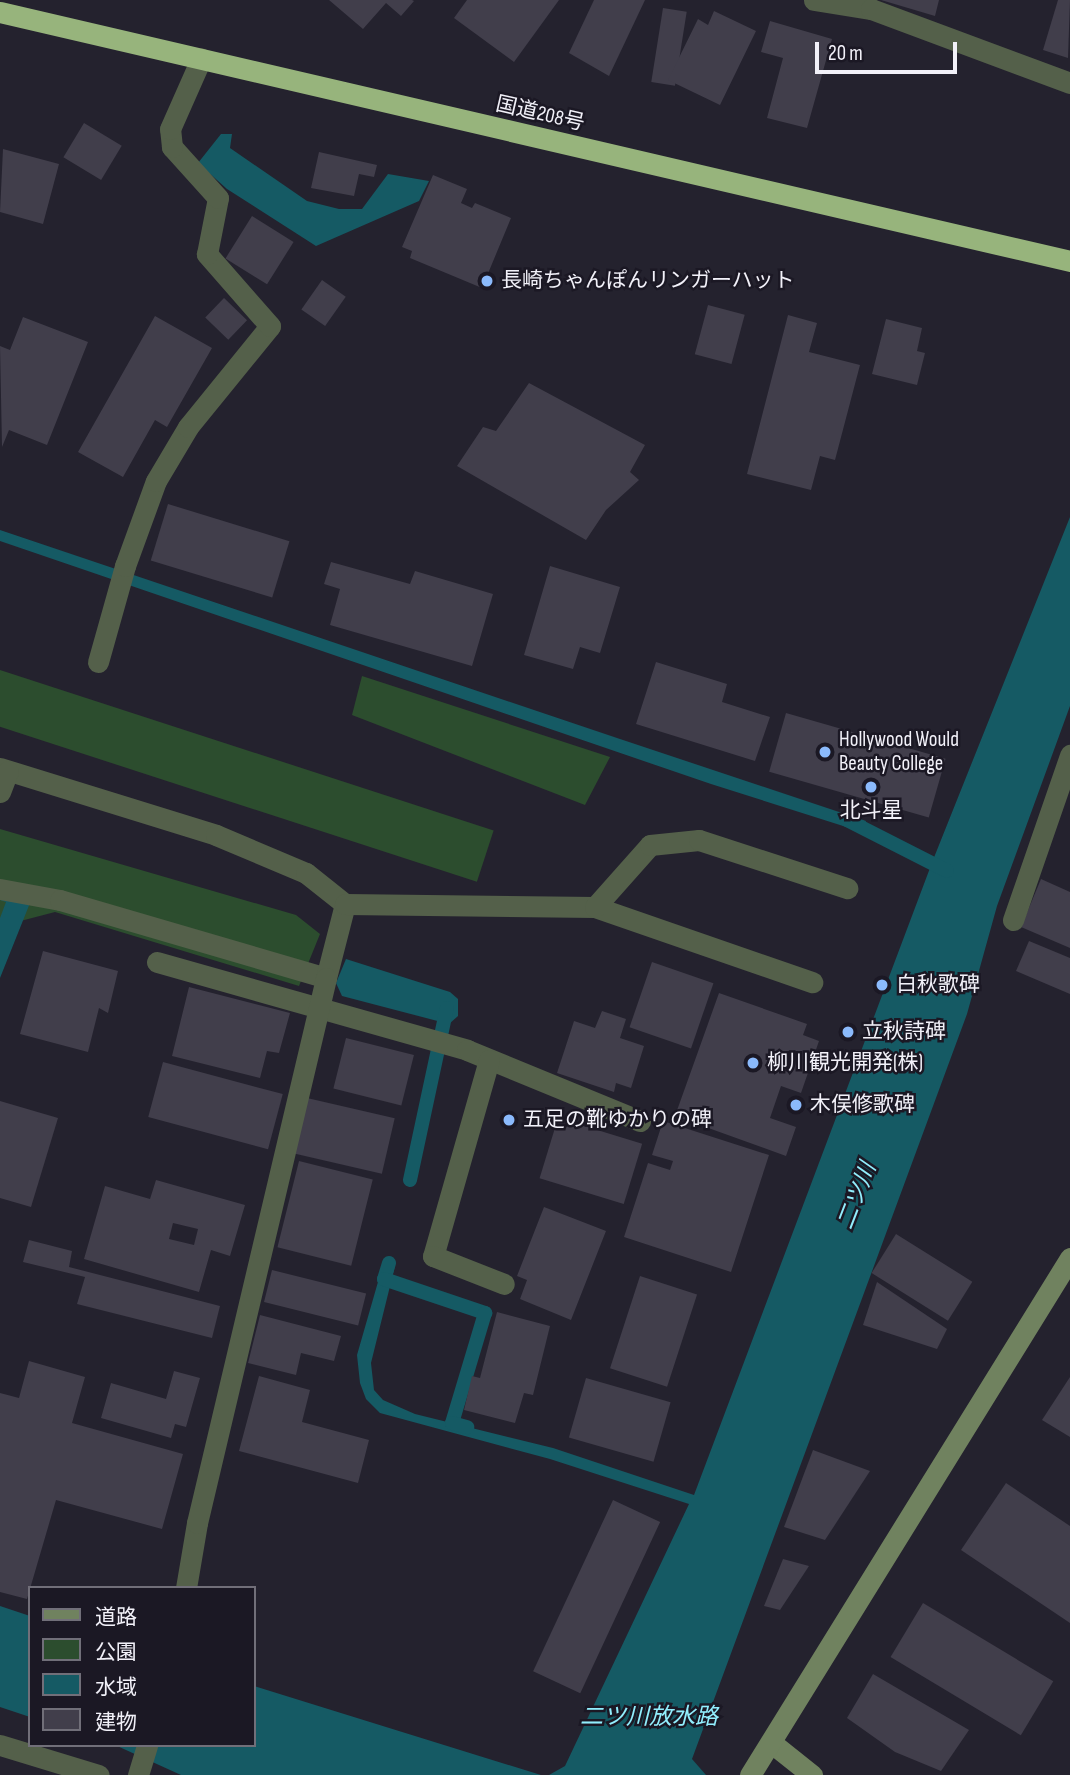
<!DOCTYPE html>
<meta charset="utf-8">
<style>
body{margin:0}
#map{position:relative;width:1070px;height:1775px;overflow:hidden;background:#24222e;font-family:"Sofia Sans Condensed","Noto Sans JP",sans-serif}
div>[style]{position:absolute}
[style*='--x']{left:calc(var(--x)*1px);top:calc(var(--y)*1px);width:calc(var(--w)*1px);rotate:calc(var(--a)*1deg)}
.green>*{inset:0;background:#2c4d2e;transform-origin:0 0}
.water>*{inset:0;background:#155a64}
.stream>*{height:14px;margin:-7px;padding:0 7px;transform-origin:7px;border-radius:7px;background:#155a64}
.building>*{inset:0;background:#413e4b;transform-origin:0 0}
.lane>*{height:21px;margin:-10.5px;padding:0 10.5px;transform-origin:10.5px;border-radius:10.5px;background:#54604a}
.street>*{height:21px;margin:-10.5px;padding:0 10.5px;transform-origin:10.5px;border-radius:10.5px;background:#54604a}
.secondary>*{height:21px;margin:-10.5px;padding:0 10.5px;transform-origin:10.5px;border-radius:10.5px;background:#70825f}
.highway>*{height:21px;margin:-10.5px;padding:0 10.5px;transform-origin:10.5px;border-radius:10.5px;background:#97b47c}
.dots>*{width:19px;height:19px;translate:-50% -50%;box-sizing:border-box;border:4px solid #1b1824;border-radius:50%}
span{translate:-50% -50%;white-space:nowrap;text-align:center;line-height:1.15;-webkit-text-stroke:5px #1b1824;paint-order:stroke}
.street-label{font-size:21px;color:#f2f1f9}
.poi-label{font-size:21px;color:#f2f1f9}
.left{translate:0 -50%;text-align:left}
.water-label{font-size:23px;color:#92effe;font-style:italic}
.legend{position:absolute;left:28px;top:1586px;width:228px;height:161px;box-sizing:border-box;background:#1b1824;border:2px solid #716f79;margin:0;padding:9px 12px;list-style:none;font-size:21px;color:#f2f1f9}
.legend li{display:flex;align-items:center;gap:14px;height:35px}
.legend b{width:35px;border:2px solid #716f79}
.scale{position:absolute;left:815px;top:42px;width:142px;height:32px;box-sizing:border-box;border:4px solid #f2f1f9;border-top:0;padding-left:9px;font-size:21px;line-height:24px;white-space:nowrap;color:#f2f1f9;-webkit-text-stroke:5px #1b1824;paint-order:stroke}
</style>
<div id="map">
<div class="green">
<i style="left:0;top:670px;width:519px;height:54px;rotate:18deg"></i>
<i style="clip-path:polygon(362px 676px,610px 757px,585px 805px,352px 715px)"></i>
<i style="clip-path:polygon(0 829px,296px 915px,320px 934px,299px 986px,55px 912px,9px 924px,0 947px)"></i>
</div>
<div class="water">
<i style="clip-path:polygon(221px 134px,232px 134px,230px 148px,307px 201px,339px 209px,362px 209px,388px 174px,429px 181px,419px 201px,316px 246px,227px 189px,198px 163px)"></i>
<i style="clip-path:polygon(1070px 517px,1070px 706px,997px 906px,967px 1014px,692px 1759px,706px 1775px,549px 1775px,565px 1766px,689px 1504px,550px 1459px,380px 1413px,366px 1399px,360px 1383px,357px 1355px,384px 1261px,395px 1266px,371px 1363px,374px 1390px,383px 1400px,415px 1414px,553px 1448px,694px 1495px,933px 860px)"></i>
<i style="clip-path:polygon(0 530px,620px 739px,866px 821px,862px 832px,711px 784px,0 541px)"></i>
<i style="clip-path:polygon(0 881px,34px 893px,0 978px,0 918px,6px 902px,0 900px)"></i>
<i style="clip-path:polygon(346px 959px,450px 992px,458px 999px,458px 1016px,449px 1024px,342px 996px,336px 983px)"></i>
<i style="clip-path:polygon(0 1606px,30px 1616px,30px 1717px,0 1707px)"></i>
<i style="clip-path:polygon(254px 1686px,541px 1775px,181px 1775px,115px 1745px,254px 1745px)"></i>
</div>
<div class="stream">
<i style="--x:847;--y:820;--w:112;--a:27"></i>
<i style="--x:410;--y:1180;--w:176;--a:-77.9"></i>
<i style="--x:389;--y:1263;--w:17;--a:107"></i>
<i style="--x:384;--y:1279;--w:107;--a:18.6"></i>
<i style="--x:485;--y:1313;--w:115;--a:106.7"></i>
<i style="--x:452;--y:1423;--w:16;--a:15"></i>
</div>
<div class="building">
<i style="clip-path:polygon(329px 0,412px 0,414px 1px,401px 16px,386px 3px,363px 29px)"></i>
<i style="clip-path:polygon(467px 0,559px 0,514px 62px,454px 18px)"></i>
<i style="clip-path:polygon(594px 0,645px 0,609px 76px,569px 53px)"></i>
<i style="clip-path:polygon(881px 0,939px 0,935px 16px)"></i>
<i style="clip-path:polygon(1058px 0,1070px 0,1068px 58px,1043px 50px)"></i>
<i style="left:663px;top:8px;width:24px;height:75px;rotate:9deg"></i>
<i style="clip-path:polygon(714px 11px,756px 31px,720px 105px,668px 80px,698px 19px,708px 25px)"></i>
<i style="clip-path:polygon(770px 21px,832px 39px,807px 128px,767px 118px,783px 58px,761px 52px)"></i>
<i style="left:84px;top:123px;width:44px;height:40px;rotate:31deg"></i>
<i style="clip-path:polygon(3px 149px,59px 164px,43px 224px,0 212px)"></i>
<i style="clip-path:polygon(319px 152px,377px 165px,374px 177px,359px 174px,354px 196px,311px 188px)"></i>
<i style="clip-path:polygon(433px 175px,467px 189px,461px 203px,472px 208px,475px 203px,511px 218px,482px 288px,410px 258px,412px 251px,402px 247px)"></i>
<i style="left:252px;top:216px;width:49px;height:50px;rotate:32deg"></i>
<i style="left:322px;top:280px;width:29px;height:36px;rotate:35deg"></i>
<i style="left:224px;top:298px;width:32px;height:27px;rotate:44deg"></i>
<i style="left:708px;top:305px;width:38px;height:51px;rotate:15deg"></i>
<i style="clip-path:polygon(788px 315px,817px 323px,809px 352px,860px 365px,835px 460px,820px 456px,811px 490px,747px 474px)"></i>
<i style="clip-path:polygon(155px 316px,212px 348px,167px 427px,155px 420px,123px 477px,78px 452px)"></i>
<i style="clip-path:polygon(23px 317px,88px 342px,47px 445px,9px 430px,2px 447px,0 346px,10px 350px)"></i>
<i style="clip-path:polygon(886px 319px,922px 328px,917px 351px,925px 353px,917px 385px,872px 374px)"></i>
<i style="clip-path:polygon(529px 383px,645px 445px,630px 472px,639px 480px,606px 510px,586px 540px,457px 466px,483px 427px,496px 431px)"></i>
<i style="left:168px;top:504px;width:127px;height:59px;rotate:17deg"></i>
<i style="clip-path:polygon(331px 562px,410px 584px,415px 571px,493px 594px,472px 666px,330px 625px,340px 589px,324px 584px)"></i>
<i style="clip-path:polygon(550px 566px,620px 587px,600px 653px,580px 647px,573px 669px,524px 655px)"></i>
<i style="clip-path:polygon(656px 662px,727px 684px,722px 702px,770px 717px,755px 761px,636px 724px)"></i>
<i style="left:786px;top:713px;width:166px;height:61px;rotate:16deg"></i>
<i style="clip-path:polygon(1041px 879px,1070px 892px,1070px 948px,1021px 927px)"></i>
<i style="clip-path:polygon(1029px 941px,1070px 958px,1070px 994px,1016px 971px)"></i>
<i style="clip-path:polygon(43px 951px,118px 971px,108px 1013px,99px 1008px,88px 1052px,20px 1034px)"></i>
<i style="left:652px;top:962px;width:65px;height:69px;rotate:19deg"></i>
<i style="clip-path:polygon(189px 987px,290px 1013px,279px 1053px,267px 1051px,260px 1078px,172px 1056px)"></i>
<i style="clip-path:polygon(719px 993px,807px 1024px,803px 1035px,819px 1041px,801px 1093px,781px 1086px,770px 1118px,796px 1127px,786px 1156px,675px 1116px)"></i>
<i style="clip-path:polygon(602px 1011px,626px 1019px,620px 1038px,644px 1046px,631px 1088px,616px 1083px,614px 1092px,557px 1073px,574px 1021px,595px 1028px)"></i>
<i style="left:346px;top:1038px;width:70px;height:52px;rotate:14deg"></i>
<i style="left:163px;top:1062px;width:124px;height:57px;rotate:15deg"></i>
<i style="left:307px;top:1098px;width:90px;height:57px;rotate:13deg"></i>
<i style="clip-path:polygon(0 1101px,58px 1118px,31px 1207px,0 1198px)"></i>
<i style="left:558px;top:1118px;width:88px;height:63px;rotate:17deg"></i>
<i style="clip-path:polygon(663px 1121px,769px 1155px,731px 1272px,624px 1237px,648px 1163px,670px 1170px,673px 1161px,652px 1155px)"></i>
<i style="left:299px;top:1161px;width:76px;height:89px;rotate:14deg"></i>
<i style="clip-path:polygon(evenodd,156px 1180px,245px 1205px,230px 1256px,211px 1250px,199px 1292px,84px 1259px,105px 1186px,150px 1199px,156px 1180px,173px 1223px,198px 1229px,194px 1245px,169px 1239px,173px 1223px)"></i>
<i style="clip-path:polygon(544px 1207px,606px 1231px,571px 1320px,520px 1299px,527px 1280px,517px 1276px)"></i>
<i style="left:896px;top:1234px;width:90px;height:46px;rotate:32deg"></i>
<i style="clip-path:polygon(29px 1240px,72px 1251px,69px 1267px,220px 1306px,212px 1338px,77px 1304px,85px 1277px,23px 1262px)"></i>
<i style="left:272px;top:1270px;width:97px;height:33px;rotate:14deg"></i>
<i style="left:640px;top:1276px;width:60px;height:97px;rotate:18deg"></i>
<i style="clip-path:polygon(877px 1282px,947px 1329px,937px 1349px,863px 1325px)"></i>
<i style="clip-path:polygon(497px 1312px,550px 1326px,533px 1395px,524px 1393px,515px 1423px,464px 1410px,472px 1376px,480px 1378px)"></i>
<i style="clip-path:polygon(260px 1315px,341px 1336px,334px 1361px,301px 1353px,296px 1375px,248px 1363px)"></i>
<i style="clip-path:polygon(29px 1361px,85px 1377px,72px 1423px,183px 1454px,162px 1529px,56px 1500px,27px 1599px,0 1592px,0 1393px,19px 1398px)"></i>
<i style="clip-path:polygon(174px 1371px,200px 1378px,186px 1427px,175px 1424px,171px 1438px,101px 1418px,111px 1383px,166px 1399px)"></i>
<i style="clip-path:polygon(259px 1376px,310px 1390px,302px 1422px,369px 1440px,358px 1483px,239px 1451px)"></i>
<i style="clip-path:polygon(1070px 1377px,1070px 1437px,1042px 1420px)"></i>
<i style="left:586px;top:1378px;width:88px;height:62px;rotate:16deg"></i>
<i style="clip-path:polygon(813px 1450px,870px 1471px,825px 1540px,784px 1527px)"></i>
<i style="clip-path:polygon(1006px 1483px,1070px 1526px,1070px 1623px,961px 1550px)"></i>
<i style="left:613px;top:1500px;width:52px;height:189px;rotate:25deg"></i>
<i style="clip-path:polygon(783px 1559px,809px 1566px,780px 1610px,764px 1606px)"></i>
<i style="left:923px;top:1603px;width:152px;height:63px;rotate:31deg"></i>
<i style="clip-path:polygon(873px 1674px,969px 1730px,941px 1771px,895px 1752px,847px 1718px)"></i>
</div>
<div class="lane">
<i style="--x:98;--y:662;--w:100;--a:-74.3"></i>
<i style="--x:0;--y:768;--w:226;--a:17.2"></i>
<i style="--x:216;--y:835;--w:98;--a:22.9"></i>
<i style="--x:306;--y:873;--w:50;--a:38.5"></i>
<i style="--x:0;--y:792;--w:22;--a:-69"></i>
<i style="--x:0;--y:889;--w:61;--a:10.4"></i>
<i style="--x:60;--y:900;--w:277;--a:16.3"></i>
<i style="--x:326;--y:978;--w:76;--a:-75.6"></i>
<i style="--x:345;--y:904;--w:250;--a:0.7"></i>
<i style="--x:595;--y:907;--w:230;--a:19.1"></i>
<i style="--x:595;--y:907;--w:83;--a:-48.4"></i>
<i style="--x:650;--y:845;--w:49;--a:-5.8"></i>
<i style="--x:699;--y:840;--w:156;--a:18"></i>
<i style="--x:157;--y:962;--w:322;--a:15.8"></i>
<i style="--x:467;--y:1050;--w:187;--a:22.3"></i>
<i style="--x:489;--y:1060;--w:204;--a:105.9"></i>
<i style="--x:433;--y:1256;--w:76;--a:21.5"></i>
</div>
<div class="street">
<i style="--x:814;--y:0;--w:58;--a:9"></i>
<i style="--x:871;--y:9;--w:212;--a:20.4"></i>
<i style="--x:125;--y:566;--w:90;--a:-70"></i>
<i style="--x:156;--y:481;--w:63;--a:-59.3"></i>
<i style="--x:188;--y:427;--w:130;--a:-50.9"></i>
<i style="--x:270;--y:326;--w:96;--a:-131.2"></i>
<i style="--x:207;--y:254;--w:57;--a:-78.9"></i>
<i style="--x:218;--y:198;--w:69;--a:-132"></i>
<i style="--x:172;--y:147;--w:18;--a:-96"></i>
<i style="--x:170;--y:129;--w:77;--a:-66.1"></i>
<i style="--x:1013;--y:920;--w:175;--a:-70.9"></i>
<i style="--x:186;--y:1588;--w:66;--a:-80.4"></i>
<i style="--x:197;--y:1523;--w:560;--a:-76.68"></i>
<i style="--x:0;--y:1745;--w:103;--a:16.9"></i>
<i style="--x:138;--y:1775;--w:31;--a:-73"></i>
</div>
<div class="secondary">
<i style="--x:773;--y:1744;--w:50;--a:38.5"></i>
<i style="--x:750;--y:1775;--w:608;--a:-58.24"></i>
</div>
<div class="highway">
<i style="--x:0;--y:12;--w:1099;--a:13.1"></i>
</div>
<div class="dots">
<i style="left:487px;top:281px;background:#8bbafc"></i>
<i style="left:825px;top:752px;background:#8bbafc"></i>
<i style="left:871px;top:787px;background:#8bbafc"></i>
<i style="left:882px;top:985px;background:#8bbafc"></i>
<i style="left:848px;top:1032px;background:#8bbafc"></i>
<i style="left:753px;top:1063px;background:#8bbafc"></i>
<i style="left:796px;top:1105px;background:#8bbafc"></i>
<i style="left:509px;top:1120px;background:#8bbafc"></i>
</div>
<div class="street-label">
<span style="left:540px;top:114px;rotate:13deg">国道208号</span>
</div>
<div class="poi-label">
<span class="left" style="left:501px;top:281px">長崎ちゃんぽんリンガーハット</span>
<span class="left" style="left:839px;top:752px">Hollywood Would<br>Beauty College</span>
<span style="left:871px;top:811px">北斗星</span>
<span class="left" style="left:896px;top:985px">白秋歌碑</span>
<span class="left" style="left:862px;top:1032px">立秋詩碑</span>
<span class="left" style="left:767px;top:1063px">柳川観光開発(株)</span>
<span class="left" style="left:810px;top:1105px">木俣修歌碑</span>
<span class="left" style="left:523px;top:1120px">五足の靴ゆかりの碑</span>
</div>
<div class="water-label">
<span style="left:857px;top:1196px;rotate:-69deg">二ツ川</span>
<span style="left:649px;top:1717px">二ツ川放水路</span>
</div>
<ul class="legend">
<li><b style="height:9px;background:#70825f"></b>道路</li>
<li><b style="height:19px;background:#2c4d2e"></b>公園</li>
<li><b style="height:19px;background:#155a64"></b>水域</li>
<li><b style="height:19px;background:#413e4b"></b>建物</li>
</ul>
<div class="scale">20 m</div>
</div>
